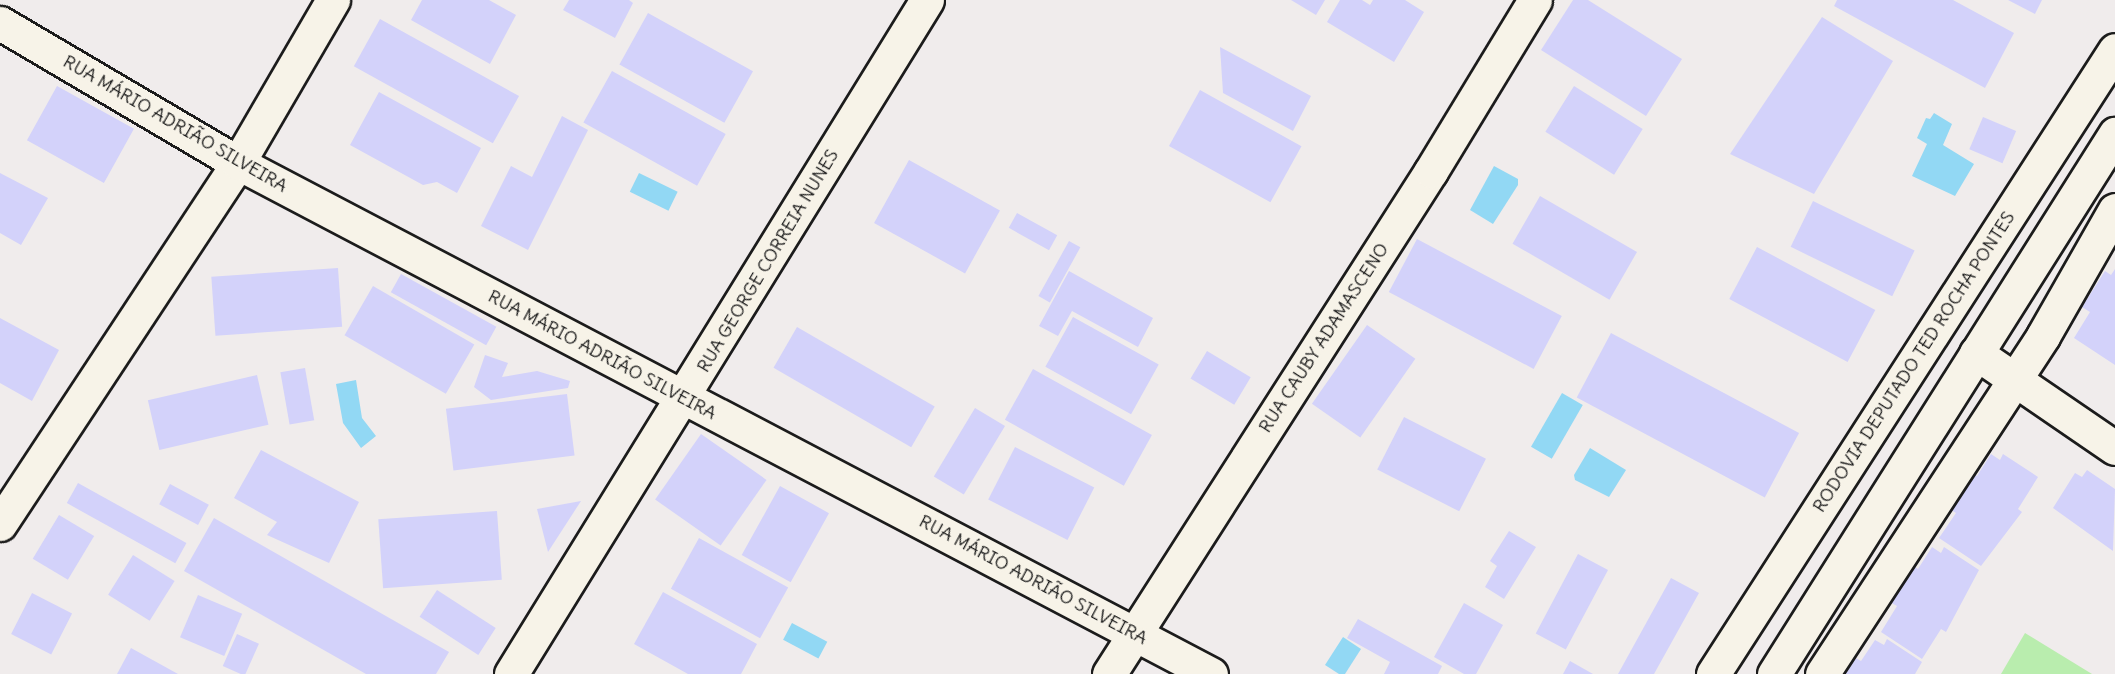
<!DOCTYPE html>
<meta charset="utf-8">
<style>
body{margin:0}
#map{position:relative;width:2115px;height:674px;overflow:hidden;background:#f0ecec;font-family:Delius,sans-serif}
div>[style]{position:absolute}
[style*='--x']{left:calc(var(--x)*1px);top:calc(var(--y)*1px);width:calc(var(--w)*1px);rotate:calc(var(--a)*1deg)}
.green>*{inset:0;background:#b9edae}
.water>*{inset:0;background:#92d8f4;transform-origin:0 0}
.building>*{inset:0;background:#d3d2fa;transform-origin:0 0}
.roads{filter:drop-shadow(2px 0 #1c1c1c) drop-shadow(-2px 0 #1c1c1c) drop-shadow(0 2px #1c1c1c) drop-shadow(0 -2px #1c1c1c)}
.minor>*{height:33px;margin:-16.5px;padding:0 16.5px;transform-origin:16.5px;border-radius:16.5px;background:#f7f3e8}
.major>*{height:33px;margin:-16.5px;padding:0 16.5px;transform-origin:16.5px;border-radius:16.5px;background:#f7f3e8}
span{translate:-50% -50%;white-space:nowrap;text-align:center;line-height:1.15;-webkit-text-stroke:5px #f7f3e8;paint-order:stroke}
.street-label{font-size:18px;color:#1c1c1c}
</style>
<div id="map">
<div class="green">
<i style="clip-path:polygon(2025px 633px,2092px 674px,2001px 674px)"></i>
</div>
<div class="water">
<i style="clip-path:polygon(1934px 113px,1952px 124px,1943px 145px,1974px 164px,1955px 196px,1912px 176px,1927px 144px,1917px 138px,1926px 118px,1930px 119px)"></i>
<i style="clip-path:polygon(1494px 166px,1518px 179px,1518px 185px,1493px 224px,1470px 210px)"></i>
<i style="left:639px;top:173px;width:43px;height:21px;rotate:26deg"></i>
<i style="clip-path:polygon(356px 380px,362px 418px,376px 436px,361px 448px,343px 423px,336px 384px)"></i>
<i style="left:1562px;top:393px;width:24px;height:62px;rotate:30deg"></i>
<i style="clip-path:polygon(1590px 448px,1626px 470px,1609px 497px,1575px 480px,1574px 475px)"></i>
<i style="left:792px;top:623px;width:40px;height:19px;rotate:28deg"></i>
<i style="clip-path:polygon(1343px 637px,1361px 649px,1345px 674px,1339px 674px,1325px 665px)"></i>
</div>
<div class="building">
<i style="clip-path:polygon(422px 0,489px 0,516px 15px,490px 64px,411px 20px)"></i>
<i style="clip-path:polygon(569px 0,629px 0,633px 3px,615px 38px,563px 10px)"></i>
<i style="clip-path:polygon(1291px 0,1325px 0,1316px 15px)"></i>
<i style="clip-path:polygon(1340px 0,1362px 0,1370px 5px,1373px 0,1405px 0,1424px 12px,1394px 62px,1327px 22px)"></i>
<i style="clip-path:polygon(1573px 0,1588px 0,1682px 59px,1646px 116px,1541px 50px)"></i>
<i style="clip-path:polygon(1837px 0,1953px 0,2014px 33px,1985px 88px,1834px 6px)"></i>
<i style="clip-path:polygon(2008px 0,2042px 0,2035px 14px)"></i>
<i style="left:648px;top:13px;width:120px;height:59px;rotate:29deg"></i>
<i style="clip-path:polygon(1822px 17px,1893px 61px,1814px 194px,1730px 154px)"></i>
<i style="left:380px;top:19px;width:159px;height:54px;rotate:29deg"></i>
<i style="clip-path:polygon(1220px 47px,1311px 96px,1293px 131px,1223px 93px)"></i>
<i style="left:612px;top:71px;width:130px;height:59px;rotate:29deg"></i>
<i style="left:57px;top:86px;width:88px;height:62px;rotate:29deg"></i>
<i style="left:1574px;top:86px;width:81px;height:54px;rotate:32deg"></i>
<i style="left:1200px;top:90px;width:116px;height:64px;rotate:29deg"></i>
<i style="clip-path:polygon(379px 92px,481px 148px,457px 193px,437px 182px,423px 185px,350px 145px)"></i>
<i style="clip-path:polygon(562px 116px,588px 130px,528px 250px,481px 226px,511px 166px,532px 177px)"></i>
<i style="left:1983px;top:117px;width:36px;height:35px;rotate:23deg"></i>
<i style="left:909px;top:160px;width:104px;height:72px;rotate:29deg"></i>
<i style="clip-path:polygon(0 173px,48px 198px,21px 245px,0 233px)"></i>
<i style="left:1540px;top:196px;width:112px;height:55px;rotate:30deg"></i>
<i style="left:1813px;top:201px;width:113px;height:51px;rotate:26deg"></i>
<i style="left:1017px;top:213px;width:46px;height:17px;rotate:29deg"></i>
<i style="left:1417px;top:239px;width:164px;height:60px;rotate:28deg"></i>
<i style="left:1069px;top:241px;width:13px;height:63px;rotate:29deg"></i>
<i style="left:1757px;top:247px;width:134px;height:59px;rotate:28deg"></i>
<i style="left:338px;top:268px;width:59px;height:127px;rotate:86deg"></i>
<i style="clip-path:polygon(2115px 269px,2115px 365px,2074px 338px,2090px 312px,2082px 307px,2105px 271px,2111px 275px)"></i>
<i style="clip-path:polygon(1069px 271px,1153px 318px,1138px 347px,1072px 311px,1058px 336px,1039px 326px)"></i>
<i style="left:401px;top:274px;width:109px;height:21px;rotate:29deg"></i>
<i style="left:373px;top:286px;width:117px;height:57px;rotate:30deg"></i>
<i style="left:1073px;top:317px;width:98px;height:57px;rotate:29deg"></i>
<i style="clip-path:polygon(0 318px,59px 350px,32px 401px,0 383px)"></i>
<i style="left:1367px;top:325px;width:59px;height:96px;rotate:35deg"></i>
<i style="left:797px;top:327px;width:159px;height:47px;rotate:30deg"></i>
<i style="left:1611px;top:333px;width:213px;height:73px;rotate:28deg"></i>
<i style="left:1207px;top:351px;width:51px;height:32px;rotate:31deg"></i>
<i style="clip-path:polygon(485px 355px,508px 363px,502px 377px,537px 371px,570px 381px,568px 388px,491px 400px,474px 387px)"></i>
<i style="left:305px;top:368px;width:53px;height:25px;rotate:80deg"></i>
<i style="left:1033px;top:369px;width:136px;height:58px;rotate:29deg"></i>
<i style="left:257px;top:375px;width:51px;height:112px;rotate:77deg"></i>
<i style="left:567px;top:394px;width:62px;height:122px;rotate:83deg"></i>
<i style="left:975px;top:408px;width:35px;height:80px;rotate:31deg"></i>
<i style="left:1404px;top:417px;width:92px;height:59px;rotate:27deg"></i>
<i style="left:701px;top:434px;width:80px;height:80px;rotate:35deg"></i>
<i style="left:1015px;top:447px;width:89px;height:59px;rotate:27deg"></i>
<i style="clip-path:polygon(261px 450px,359px 502px,329px 563px,267px 535px,277px 522px,234px 498px)"></i>
<i style="clip-path:polygon(1991px 454px,2000px 460px,2003px 454px,2038px 477px,2018px 509px,2022px 512px,1981px 566px,1939px 538px,1956px 513px,1947px 507px,1971px 472px,1977px 476px)"></i>
<i style="clip-path:polygon(2087px 470px,2115px 489px,2113px 551px,2053px 508px,2075px 473px,2082px 477px)"></i>
<i style="left:78px;top:483px;width:124px;height:23px;rotate:29deg"></i>
<i style="left:170px;top:484px;width:44px;height:23px;rotate:28deg"></i>
<i style="left:780px;top:486px;width:56px;height:79px;rotate:29deg"></i>
<i style="clip-path:polygon(581px 501px,548px 552px,537px 509px)"></i>
<i style="left:497px;top:511px;width:69px;height:119px;rotate:86deg"></i>
<i style="left:59px;top:515px;width:41px;height:51px;rotate:31deg"></i>
<i style="clip-path:polygon(214px 518px,449px 652px,436px 674px,366px 674px,184px 571px)"></i>
<i style="clip-path:polygon(1509px 531px,1536px 547px,1504px 599px,1485px 587px,1497px 566px,1490px 561px)"></i>
<i style="left:699px;top:538px;width:102px;height:58px;rotate:29deg"></i>
<i style="clip-path:polygon(1932px 547px,1941px 553px,1944px 547px,1979px 570px,1946px 632px,1941px 629px,1922px 659px,1881px 632px,1897px 606px,1888px 601px,1912px 565px,1918px 569px)"></i>
<i style="left:1578px;top:554px;width:34px;height:90px;rotate:28deg"></i>
<i style="left:133px;top:555px;width:49px;height:47px;rotate:32deg"></i>
<i style="clip-path:polygon(1671px 578px,1699px 593px,1654px 674px,1618px 674px)"></i>
<i style="left:437px;top:590px;width:70px;height:32px;rotate:33deg"></i>
<i style="clip-path:polygon(663px 592px,757px 644px,741px 674px,688px 674px,634px 644px)"></i>
<i style="left:32px;top:593px;width:45px;height:46px;rotate:27deg"></i>
<i style="left:198px;top:595px;width:48px;height:46px;rotate:23deg"></i>
<i style="clip-path:polygon(1464px 603px,1503px 625px,1476px 674px,1464px 674px,1434px 657px)"></i>
<i style="clip-path:polygon(1358px 619px,1442px 666px,1438px 674px,1384px 674px,1390px 662px,1347px 638px)"></i>
<i style="left:237px;top:634px;width:24px;height:35px;rotate:24deg"></i>
<i style="clip-path:polygon(1887px 639px,1922px 662px,1915px 674px,1844px 674px,1854px 657px,1861px 661px,1875px 640px,1884px 645px)"></i>
<i style="clip-path:polygon(131px 648px,178px 674px,117px 674px)"></i>
<i style="clip-path:polygon(1570px 661px,1593px 674px,1563px 674px)"></i>
</div>
<div class="roads">
<div class="minor">
<i style="--x:0;--y:23;--w:276;--a:30.5"></i>
<i style="--x:238;--y:163;--w:1099;--a:27.71"></i>
<i style="--x:1976;--y:353;--w:168;--a:34.4"></i>
<i style="--x:0;--y:524;--w:432;--a:-56.6"></i>
<i style="--x:238;--y:163;--w:189;--a:-59.8"></i>
<i style="--x:511;--y:674;--w:792;--a:-58.32"></i>
<i style="--x:1109;--y:674;--w:597;--a:-57.37"></i>
<i style="--x:1431;--y:171;--w:200;--a:-58.7"></i>
<i style="--x:1822;--y:674;--w:404;--a:-56.8"></i>
<i style="--x:2043;--y:336;--w:145;--a:-60.3"></i>
</div>
<div class="major">
<i style="--x:1713;--y:674;--w:742;--a:-57.21"></i>
<i style="--x:1774;--y:674;--w:639;--a:-57.73"></i>
</div>
</div>
<div class="street-label">
<span style="left:175px;top:124px;rotate:30deg">RUA MÁRIO ADRIÃO SILVEIRA</span>
<span style="left:768px;top:261px;rotate:-59deg">RUA GEORGE CORREIA NUNES</span>
<span style="left:1324px;top:338px;rotate:-57deg">RUA CAUBY ADAMASCENO</span>
<span style="left:602px;top:355px;rotate:28deg">RUA MÁRIO ADRIÃO SILVEIRA</span>
<span style="left:1914px;top:362px;rotate:-57deg">RODOVIA DEPUTADO TED ROCHA PONTES</span>
<span style="left:1033px;top:580px;rotate:28deg">RUA MÁRIO ADRIÃO SILVEIRA</span>
</div>
</div>
